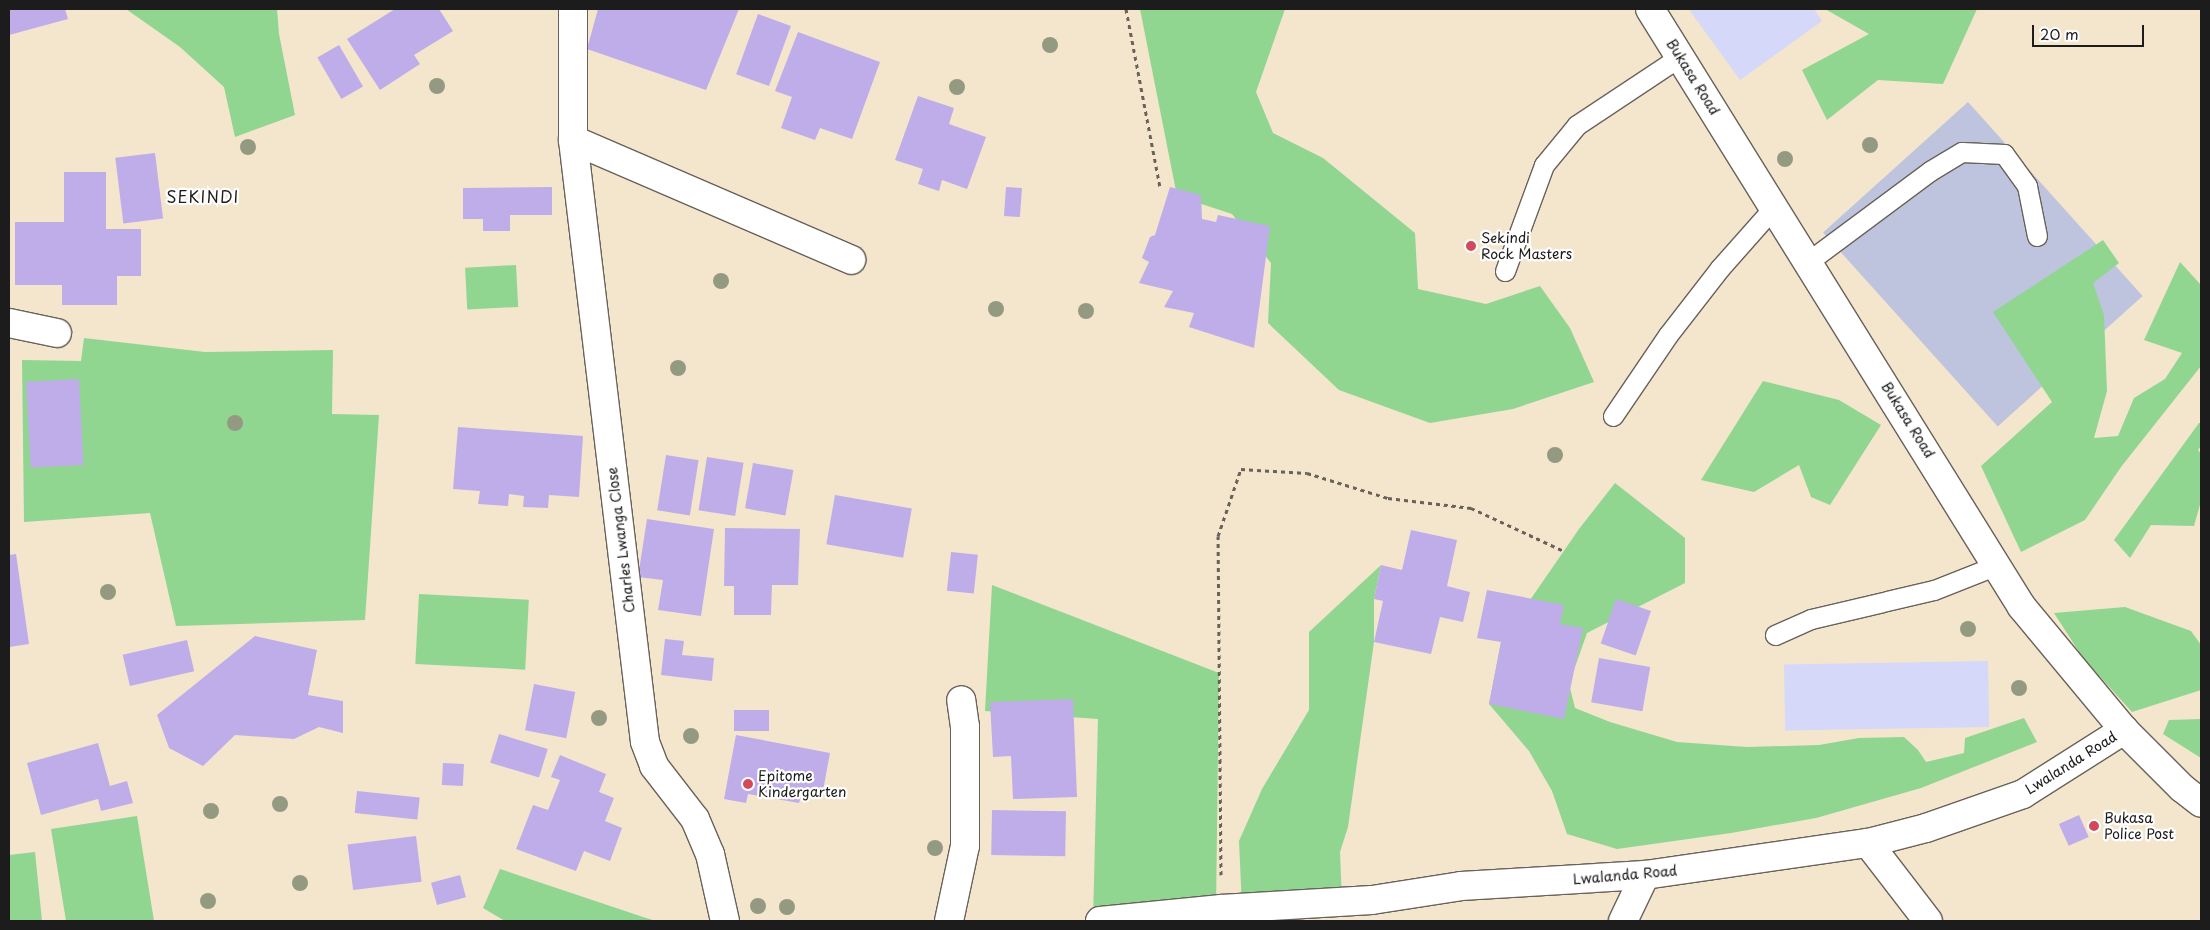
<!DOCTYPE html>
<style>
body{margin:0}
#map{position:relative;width:2210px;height:930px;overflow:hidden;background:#f4e5cd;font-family:"Playpen Sans",sans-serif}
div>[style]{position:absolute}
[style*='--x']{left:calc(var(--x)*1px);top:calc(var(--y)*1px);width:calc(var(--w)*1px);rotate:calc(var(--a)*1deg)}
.built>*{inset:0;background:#d6d8f9;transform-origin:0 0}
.industrial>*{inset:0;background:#bec3de;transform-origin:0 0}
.green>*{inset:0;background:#90d690;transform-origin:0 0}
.building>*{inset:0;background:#bfadea;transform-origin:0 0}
.path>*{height:3px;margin-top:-1.5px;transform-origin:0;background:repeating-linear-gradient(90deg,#68625a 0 4px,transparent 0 8px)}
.roads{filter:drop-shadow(1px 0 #68625a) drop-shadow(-1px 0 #68625a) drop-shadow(0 1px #68625a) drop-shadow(0 -1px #68625a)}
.service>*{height:19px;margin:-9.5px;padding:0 9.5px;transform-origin:9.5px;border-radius:9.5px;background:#fff}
.minor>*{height:28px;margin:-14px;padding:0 14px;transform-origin:14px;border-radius:14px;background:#fff}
.tertiary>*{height:28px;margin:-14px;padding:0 14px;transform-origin:14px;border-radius:14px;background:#fff}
.trees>*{width:16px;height:16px;margin:-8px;border-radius:50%;background:#949a82}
.dots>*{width:14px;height:14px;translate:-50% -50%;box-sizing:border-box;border:2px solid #fff;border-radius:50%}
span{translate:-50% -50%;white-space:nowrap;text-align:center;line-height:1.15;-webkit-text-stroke:4.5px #fff;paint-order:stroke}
.street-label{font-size:14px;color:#1c1c1c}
.poi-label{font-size:14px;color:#1c1c1c}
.left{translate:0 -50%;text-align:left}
.quarter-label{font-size:16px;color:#1c1c1c;letter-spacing:1px}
.frame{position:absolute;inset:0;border:10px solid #1c1c1c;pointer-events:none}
.scale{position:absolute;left:2032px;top:25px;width:112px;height:22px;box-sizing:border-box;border:2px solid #1c1c1c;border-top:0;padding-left:6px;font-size:15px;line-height:18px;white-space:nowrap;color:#1c1c1c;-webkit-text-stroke:4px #fff;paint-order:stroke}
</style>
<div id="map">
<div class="built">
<i style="clip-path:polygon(1693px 9px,1814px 9px,1822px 21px,1740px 80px,1690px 11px)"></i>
<i style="left:1988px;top:661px;width:66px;height:204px;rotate:89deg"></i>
</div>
<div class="industrial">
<i style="left:1968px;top:102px;width:261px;height:195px;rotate:48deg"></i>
</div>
<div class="green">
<i style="clip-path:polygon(126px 9px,277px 9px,279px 34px,295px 115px,235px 137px,224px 87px,180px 47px)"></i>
<i style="clip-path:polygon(1140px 9px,1285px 9px,1256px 92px,1273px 133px,1323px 158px,1415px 233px,1418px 289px,1486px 304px,1540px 286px,1570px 328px,1594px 382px,1513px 409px,1430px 423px,1339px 390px,1268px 323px,1271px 263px,1232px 214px,1177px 196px)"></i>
<i style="clip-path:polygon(1825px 9px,1977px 9px,1943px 84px,1878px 80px,1827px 120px,1802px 70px,1869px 34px)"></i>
<i style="clip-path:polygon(2103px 240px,2119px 263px,2093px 283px,2104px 315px,2107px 391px,2094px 438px,2118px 436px,2134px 398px,2165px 379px,2182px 353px,2144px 340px,2180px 262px,2201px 285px,2201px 366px,2121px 467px,2085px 520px,2021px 552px,1981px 466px,2052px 402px,1993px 312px)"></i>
<i style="left:516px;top:265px;width:42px;height:51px;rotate:87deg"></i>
<i style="clip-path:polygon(84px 338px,205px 352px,333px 350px,332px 414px,379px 415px,365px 620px,176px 626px,150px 513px,24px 522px,22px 360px,81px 361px)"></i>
<i style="clip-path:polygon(1763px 381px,1839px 400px,1881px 425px,1830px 505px,1811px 497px,1799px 465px,1754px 492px,1701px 480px)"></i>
<i style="clip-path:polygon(2199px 423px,2201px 423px,2201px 446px,2198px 450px,2201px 454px,2201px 501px,2194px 526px,2151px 525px,2130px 558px,2114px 540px)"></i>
<i style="clip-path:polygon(1615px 483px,1685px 538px,1685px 583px,1587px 633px,1569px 684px,1575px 708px,1610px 722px,1677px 742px,1747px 747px,1819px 745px,1859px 738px,1904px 737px,1918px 750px,1926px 762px,1964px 753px,1965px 738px,2024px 718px,2037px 742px,1921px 788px,1816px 818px,1731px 833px,1617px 849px,1567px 834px,1552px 791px,1529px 751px,1489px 704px,1501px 642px,1579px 529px)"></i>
<i style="clip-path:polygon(1381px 565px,1374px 599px,1374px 642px,1348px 827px,1340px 852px,1342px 901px,1242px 908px,1239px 841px,1262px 789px,1309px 710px,1309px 632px)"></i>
<i style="clip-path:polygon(992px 585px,1219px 673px,1216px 910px,1093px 921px,1098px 719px,985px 711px)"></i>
<i style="left:419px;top:594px;width:110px;height:70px;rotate:3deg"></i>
<i style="clip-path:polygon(2125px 607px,2191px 631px,2201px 645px,2201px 690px,2132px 712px,2083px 658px,2054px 613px)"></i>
<i style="clip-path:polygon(2201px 719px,2201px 758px,2163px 734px,2169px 720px)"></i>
<i style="clip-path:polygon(137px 816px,154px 921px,66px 921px,51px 829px)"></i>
<i style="clip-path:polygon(35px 852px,42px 921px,9px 921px,9px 855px)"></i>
<i style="clip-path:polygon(500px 869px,643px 917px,656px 921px,505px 921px,483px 908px)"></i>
</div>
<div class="building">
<i style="clip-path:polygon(9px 9px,65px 9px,68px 19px,9px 35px)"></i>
<i style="clip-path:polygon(395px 9px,439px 9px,453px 31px,414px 55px,420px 64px,380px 90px,347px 39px)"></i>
<i style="clip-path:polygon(598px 9px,739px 9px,706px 90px,587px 49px)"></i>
<i style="left:758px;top:14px;width:35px;height:64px;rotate:20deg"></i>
<i style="clip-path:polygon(798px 32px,880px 62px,852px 139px,820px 128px,815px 140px,781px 128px,792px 97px,775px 91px)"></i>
<i style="left:339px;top:45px;width:48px;height:25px;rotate:60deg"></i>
<i style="clip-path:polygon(918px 96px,954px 108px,949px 124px,986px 137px,967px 189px,942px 180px,939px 191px,918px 184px,923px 169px,895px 160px)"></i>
<i style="left:155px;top:153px;width:66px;height:40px;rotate:83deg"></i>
<i style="clip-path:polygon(64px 172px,106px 172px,106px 229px,141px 229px,141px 276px,117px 276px,117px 305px,62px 305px,62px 285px,15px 285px,15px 222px,64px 222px)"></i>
<i style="clip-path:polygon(552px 187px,552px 215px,510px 215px,510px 231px,483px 231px,483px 219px,463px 219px,463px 188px)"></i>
<i style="left:1006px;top:187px;width:16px;height:29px;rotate:4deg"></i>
<i style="clip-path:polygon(1170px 187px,1201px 195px,1202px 219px,1216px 222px,1218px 215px,1270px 226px,1254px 348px,1189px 327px,1194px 313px,1164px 307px,1173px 291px,1139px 283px,1149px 262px,1142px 258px,1150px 237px,1155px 235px)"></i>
<i style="left:79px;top:379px;width:86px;height:53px;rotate:87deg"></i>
<i style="clip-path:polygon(458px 427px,583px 436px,579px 497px,549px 495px,548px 508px,523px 507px,524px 496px,509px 494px,508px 506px,478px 504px,480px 491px,453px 489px)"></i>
<i style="left:666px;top:455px;width:33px;height:56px;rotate:9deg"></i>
<i style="left:707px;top:457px;width:37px;height:54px;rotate:9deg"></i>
<i style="left:753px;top:463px;width:41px;height:46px;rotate:10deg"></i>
<i style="left:835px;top:495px;width:78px;height:50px;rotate:10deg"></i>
<i style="clip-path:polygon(647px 519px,714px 529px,701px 616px,658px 610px,663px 580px,638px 577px)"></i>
<i style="clip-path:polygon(725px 528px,800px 529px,798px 585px,772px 585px,771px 615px,734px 615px,734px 586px,724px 586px)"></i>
<i style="clip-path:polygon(1411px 530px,1457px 540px,1447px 586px,1470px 592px,1463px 622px,1440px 617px,1431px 654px,1374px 642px,1383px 601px,1374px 599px,1381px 565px,1402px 570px)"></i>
<i style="left:951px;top:552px;width:27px;height:39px;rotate:6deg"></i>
<i style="clip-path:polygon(16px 554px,29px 644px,9px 647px,9px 555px)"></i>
<i style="clip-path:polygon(1487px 590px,1564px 605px,1560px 624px,1583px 628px,1564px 719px,1489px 704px,1501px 642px,1477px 638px)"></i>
<i style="left:1616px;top:599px;width:37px;height:47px;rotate:19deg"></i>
<i style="clip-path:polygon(255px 636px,317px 650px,308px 695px,343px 701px,343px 733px,319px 727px,294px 739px,235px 735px,203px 766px,169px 748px,157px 715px)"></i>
<i style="clip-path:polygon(665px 639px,684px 641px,682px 655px,714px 658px,712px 681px,661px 675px)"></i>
<i style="left:187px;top:640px;width:32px;height:66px;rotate:77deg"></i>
<i style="left:1599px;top:658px;width:52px;height:45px;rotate:10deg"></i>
<i style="left:534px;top:684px;width:42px;height:47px;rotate:11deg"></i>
<i style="clip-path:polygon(1073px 699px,1077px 797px,1013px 799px,1011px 756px,993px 757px,990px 702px)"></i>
<i style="left:734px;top:710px;width:35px;height:21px"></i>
<i style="left:499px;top:734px;width:51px;height:30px;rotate:17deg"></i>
<i style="clip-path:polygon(736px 735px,830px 753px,822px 796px,802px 793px,799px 803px,748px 794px,746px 803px,724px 799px)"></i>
<i style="clip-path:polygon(98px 743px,110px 786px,127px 781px,133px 803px,101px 811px,98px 799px,41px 815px,27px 763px)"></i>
<i style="clip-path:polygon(560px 755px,606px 774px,599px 792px,614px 798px,605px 821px,622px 828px,610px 861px,584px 851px,576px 871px,516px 849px,533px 805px,548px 810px,560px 780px,551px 777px)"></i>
<i style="left:443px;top:763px;width:21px;height:22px;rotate:3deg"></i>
<i style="left:357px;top:791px;width:63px;height:22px;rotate:6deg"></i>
<i style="left:992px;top:810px;width:74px;height:45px;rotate:1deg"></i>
<i style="left:2079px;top:815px;width:24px;height:22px;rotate:66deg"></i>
<i style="left:416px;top:836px;width:46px;height:69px;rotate:83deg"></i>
<i style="left:460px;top:875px;width:23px;height:30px;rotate:75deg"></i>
</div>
<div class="path">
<i style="--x:1126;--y:9;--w:181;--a:79.2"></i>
<i style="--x:1221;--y:875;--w:339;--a:-90.5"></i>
<i style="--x:1218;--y:536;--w:71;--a:-71.1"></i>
<i style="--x:1241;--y:469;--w:66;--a:3.5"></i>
<i style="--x:1307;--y:473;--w:85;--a:17.2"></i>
<i style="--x:1388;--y:498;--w:84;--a:6.9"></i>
<i style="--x:1471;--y:508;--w:102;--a:24.8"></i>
</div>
<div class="roads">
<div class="service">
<i style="--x:1809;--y:261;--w:151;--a:-36.6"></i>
<i style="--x:1930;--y:171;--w:37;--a:-31"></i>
<i style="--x:1962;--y:152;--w:42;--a:2.7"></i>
<i style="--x:2004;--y:154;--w:39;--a:54"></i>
<i style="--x:2027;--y:186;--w:51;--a:78.7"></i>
<i style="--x:1505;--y:271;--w:113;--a:-69.8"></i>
<i style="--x:1544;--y:165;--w:52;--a:-50.5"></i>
<i style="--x:1577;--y:125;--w:125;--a:-33.6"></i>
<i style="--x:1613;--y:416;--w:98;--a:-55.8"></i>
<i style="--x:1668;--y:335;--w:85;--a:-52.2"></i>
<i style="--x:1720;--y:268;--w:81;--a:-48.5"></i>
<i style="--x:1775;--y:635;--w:39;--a:-24"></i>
<i style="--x:1811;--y:619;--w:126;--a:-13.3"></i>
<i style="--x:1934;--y:590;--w:68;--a:-21.6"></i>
</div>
<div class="minor">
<i style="--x:573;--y:9;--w:131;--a:90"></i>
<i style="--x:573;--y:140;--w:606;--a:83.18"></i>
<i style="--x:645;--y:742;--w:26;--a:69"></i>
<i style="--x:654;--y:766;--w:67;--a:52.3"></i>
<i style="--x:695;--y:819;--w:38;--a:67"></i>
<i style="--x:710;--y:854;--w:69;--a:77.4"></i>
<i style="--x:573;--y:140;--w:303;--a:23.3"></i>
<i style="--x:9;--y:323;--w:49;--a:11.8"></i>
<i style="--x:1868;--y:843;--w:98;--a:52.4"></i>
<i style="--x:949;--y:921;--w:77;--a:-78"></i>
<i style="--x:965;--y:846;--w:119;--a:-90"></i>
<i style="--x:965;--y:727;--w:27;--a:-98"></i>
<i style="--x:1623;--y:921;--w:51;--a:-64.4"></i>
</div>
<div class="tertiary">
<i style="--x:1650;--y:9;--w:704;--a:58.12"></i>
<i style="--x:2022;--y:607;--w:160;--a:50.3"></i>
<i style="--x:2124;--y:730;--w:82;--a:45"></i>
<i style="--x:2182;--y:788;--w:24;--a:38"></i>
<i style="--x:1100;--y:921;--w:122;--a:-5.7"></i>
<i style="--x:1221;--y:909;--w:151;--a:-3.4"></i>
<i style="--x:1372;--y:900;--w:90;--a:-8.9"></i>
<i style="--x:1461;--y:886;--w:184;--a:-3.4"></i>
<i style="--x:1645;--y:875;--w:225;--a:-8.2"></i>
<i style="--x:1868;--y:843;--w:60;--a:-14.5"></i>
<i style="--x:1926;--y:828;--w:103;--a:-19.3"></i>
<i style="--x:2023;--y:794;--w:120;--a:-32.4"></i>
</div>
</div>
<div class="trees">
<i style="left:1050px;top:45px"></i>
<i style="left:437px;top:86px"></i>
<i style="left:957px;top:87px"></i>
<i style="left:1870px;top:145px"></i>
<i style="left:248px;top:147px"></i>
<i style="left:1785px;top:159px"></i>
<i style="left:721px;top:281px"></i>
<i style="left:996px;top:309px"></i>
<i style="left:1086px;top:311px"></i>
<i style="left:678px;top:368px"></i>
<i style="left:235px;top:423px"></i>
<i style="left:1555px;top:455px"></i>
<i style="left:108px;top:592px"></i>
<i style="left:1968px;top:629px"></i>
<i style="left:2019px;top:688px"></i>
<i style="left:599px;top:718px"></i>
<i style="left:691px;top:736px"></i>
<i style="left:280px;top:804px"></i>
<i style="left:211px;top:811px"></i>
<i style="left:935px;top:848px"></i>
<i style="left:300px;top:883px"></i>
<i style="left:208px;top:901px"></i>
<i style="left:758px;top:906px"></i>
<i style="left:787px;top:907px"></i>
</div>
<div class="dots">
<i style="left:1471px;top:246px;background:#d1495b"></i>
<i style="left:748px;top:784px;background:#d1495b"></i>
<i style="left:2094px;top:826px;background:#d1495b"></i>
</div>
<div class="street-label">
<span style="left:1693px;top:77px;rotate:58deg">Bukasa Road</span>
<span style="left:1908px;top:420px;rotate:58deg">Bukasa Road</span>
<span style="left:621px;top:540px;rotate:-97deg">Charles Lwanga Close</span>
<span style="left:2071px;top:763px;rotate:-32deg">Lwalanda Road</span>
<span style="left:1625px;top:875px;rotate:-5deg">Lwalanda Road</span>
</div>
<div class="poi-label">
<span class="left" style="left:1481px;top:246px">Sekindi<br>Rock Masters</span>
<span class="left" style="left:758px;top:784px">Epitome<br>Kindergarten</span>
<span class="left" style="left:2104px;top:826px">Bukasa<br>Police Post</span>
</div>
<div class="quarter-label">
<span style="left:203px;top:196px">SEKINDI</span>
</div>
<div class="frame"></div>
<div class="scale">20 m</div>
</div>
